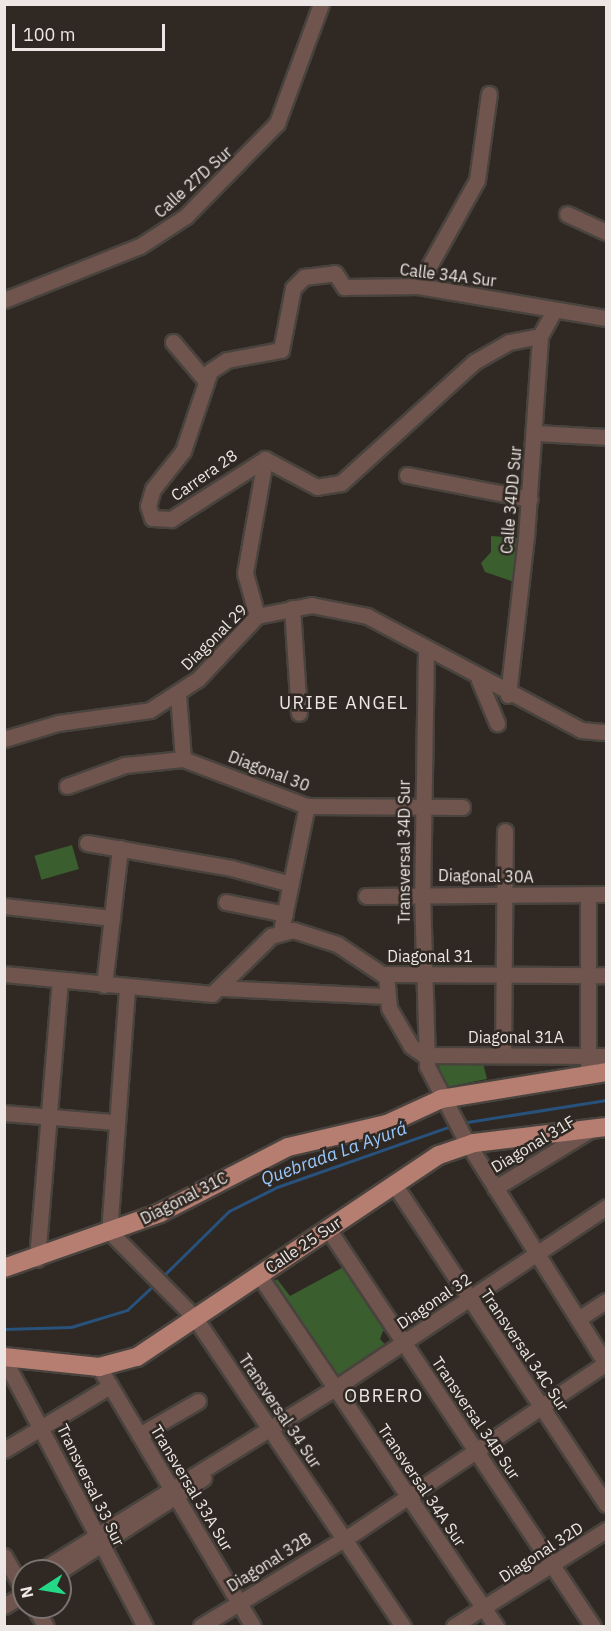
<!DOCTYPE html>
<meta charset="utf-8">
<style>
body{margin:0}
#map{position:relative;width:611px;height:1631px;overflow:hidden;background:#2f2823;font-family:"IBM Plex Sans",sans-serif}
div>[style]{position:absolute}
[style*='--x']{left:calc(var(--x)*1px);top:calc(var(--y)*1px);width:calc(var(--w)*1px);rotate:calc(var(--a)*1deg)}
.green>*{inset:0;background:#3b5e2e;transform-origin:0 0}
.stream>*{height:3px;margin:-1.5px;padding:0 1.5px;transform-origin:1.5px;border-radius:1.5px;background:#28527c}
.roads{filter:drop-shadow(2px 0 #49433e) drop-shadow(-2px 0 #49433e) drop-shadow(0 2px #49433e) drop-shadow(0 -2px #49433e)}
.minor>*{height:15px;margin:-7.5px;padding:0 7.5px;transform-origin:7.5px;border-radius:7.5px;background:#70544e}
.major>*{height:18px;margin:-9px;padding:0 9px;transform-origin:9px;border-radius:9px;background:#b57e71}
span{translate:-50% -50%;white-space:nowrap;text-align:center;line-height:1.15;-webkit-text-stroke:5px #2f2823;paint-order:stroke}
.street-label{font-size:16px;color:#ece7e4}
.neighbourhood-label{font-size:18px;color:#ece7e4;letter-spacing:1.5px}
.water-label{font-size:18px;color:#97c9fe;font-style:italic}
.frame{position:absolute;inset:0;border:6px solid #ece7e4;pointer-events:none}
.north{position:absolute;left:12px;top:1559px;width:60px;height:60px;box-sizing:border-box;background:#2f2823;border:2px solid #7b7470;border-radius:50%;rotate:258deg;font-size:16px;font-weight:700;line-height:24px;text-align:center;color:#ece7e4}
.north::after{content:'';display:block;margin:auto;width:21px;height:27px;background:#23d886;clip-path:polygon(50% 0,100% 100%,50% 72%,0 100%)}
.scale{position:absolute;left:12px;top:24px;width:153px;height:27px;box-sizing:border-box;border:3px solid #ece7e4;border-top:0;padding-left:8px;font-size:18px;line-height:21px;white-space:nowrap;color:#ece7e4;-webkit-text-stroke:4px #2f2823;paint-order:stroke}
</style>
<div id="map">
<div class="green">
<i style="clip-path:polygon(491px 536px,519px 538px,514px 582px,485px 572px,481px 563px,491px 552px)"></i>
<i style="left:72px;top:845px;width:25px;height:39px;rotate:74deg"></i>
<i style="clip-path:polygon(482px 1059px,487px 1079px,442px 1088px,439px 1065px)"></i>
<i style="clip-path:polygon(349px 1264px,394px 1335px,383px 1331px,380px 1339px,389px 1349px,337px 1382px,271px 1284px,277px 1279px,290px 1296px)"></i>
</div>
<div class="stream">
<i style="--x:461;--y:1123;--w:147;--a:-9"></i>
<i style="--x:162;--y:1277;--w:94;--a:-44.6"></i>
<i style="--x:229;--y:1211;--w:54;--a:-26.6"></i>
<i style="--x:277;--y:1187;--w:184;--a:-19.3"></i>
<i style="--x:4;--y:1329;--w:67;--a:-1.7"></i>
<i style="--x:71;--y:1327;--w:59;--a:-16.9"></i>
<i style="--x:127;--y:1310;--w:38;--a:-43"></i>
</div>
<div class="roads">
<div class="minor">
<i style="--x:567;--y:214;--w:43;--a:24.8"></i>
<i style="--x:418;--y:286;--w:121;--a:-60.9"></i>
<i style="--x:477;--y:180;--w:87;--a:-82.1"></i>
<i style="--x:4;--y:300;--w:146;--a:-21.7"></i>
<i style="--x:140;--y:246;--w:55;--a:-33.1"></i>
<i style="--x:186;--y:216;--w:130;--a:-45.6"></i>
<i style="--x:277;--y:123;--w:127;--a:-69.7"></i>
<i style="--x:540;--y:336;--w:32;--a:169"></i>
<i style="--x:509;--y:342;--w:40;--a:150.3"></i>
<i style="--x:474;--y:362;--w:180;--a:137.7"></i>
<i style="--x:341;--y:483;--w:24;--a:171"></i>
<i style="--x:317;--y:487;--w:59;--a:-151.7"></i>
<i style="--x:265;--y:459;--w:112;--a:147.4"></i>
<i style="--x:171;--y:519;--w:19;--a:-177"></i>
<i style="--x:152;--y:518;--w:13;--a:-108"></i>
<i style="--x:148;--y:506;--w:18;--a:-74"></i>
<i style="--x:153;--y:489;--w:48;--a:-51.7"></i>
<i style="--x:183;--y:451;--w:84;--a:-71.4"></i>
<i style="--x:210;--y:371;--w:20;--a:-33"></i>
<i style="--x:227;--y:360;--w:55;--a:-10.5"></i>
<i style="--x:281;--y:350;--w:63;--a:-79"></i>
<i style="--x:293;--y:288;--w:16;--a:-45"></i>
<i style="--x:304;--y:277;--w:31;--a:-7"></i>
<i style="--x:335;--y:273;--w:17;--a:57"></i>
<i style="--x:344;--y:287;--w:74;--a:-0.8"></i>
<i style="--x:418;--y:286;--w:191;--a:9.7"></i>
<i style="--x:173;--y:342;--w:50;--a:49.9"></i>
<i style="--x:535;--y:433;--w:71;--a:3.2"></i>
<i style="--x:407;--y:475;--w:125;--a:11"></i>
<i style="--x:292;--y:608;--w:105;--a:86.2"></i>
<i style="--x:257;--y:616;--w:45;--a:-105.6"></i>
<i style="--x:245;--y:573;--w:116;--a:-80"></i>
<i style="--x:426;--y:650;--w:243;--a:90.9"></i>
<i style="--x:422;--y:893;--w:173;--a:88.3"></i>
<i style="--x:427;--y:1066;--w:82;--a:62.5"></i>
<i style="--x:465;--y:1139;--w:266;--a:57.9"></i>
<i style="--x:479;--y:680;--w:47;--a:67.3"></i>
<i style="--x:178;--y:694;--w:65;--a:85.6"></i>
<i style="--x:508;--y:695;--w:158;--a:-83.5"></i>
<i style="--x:526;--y:538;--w:202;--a:-86"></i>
<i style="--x:540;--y:336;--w:29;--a:-61"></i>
<i style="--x:4;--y:739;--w:56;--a:-16.5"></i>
<i style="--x:58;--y:723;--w:93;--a:-8"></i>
<i style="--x:150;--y:710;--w:57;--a:-32.9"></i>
<i style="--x:198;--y:679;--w:86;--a:-46.9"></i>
<i style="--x:257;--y:616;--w:55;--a:-11.5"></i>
<i style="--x:311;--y:605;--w:57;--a:11.1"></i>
<i style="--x:367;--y:616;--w:242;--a:28"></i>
<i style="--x:581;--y:730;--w:25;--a:5"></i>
<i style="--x:67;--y:786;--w:62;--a:-19.9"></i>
<i style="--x:125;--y:765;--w:58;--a:-5.9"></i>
<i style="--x:183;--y:759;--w:133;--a:20.8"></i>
<i style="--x:307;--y:806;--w:155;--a:0.4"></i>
<i style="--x:87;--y:843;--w:146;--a:9.8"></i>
<i style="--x:231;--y:868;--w:62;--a:14.9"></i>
<i style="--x:588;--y:895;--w:171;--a:90"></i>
<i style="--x:366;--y:896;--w:240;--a:-0.5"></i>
<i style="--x:226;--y:902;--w:60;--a:11.5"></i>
<i style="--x:4;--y:906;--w:109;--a:6.3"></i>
<i style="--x:281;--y:931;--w:128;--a:-78.3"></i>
<i style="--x:4;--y:974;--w:209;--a:5.5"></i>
<i style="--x:212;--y:994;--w:83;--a:-44.5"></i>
<i style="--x:271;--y:936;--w:23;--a:-15"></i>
<i style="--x:293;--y:930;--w:46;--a:17.7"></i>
<i style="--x:337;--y:944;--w:54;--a:33.7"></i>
<i style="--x:382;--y:974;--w:224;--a:0.3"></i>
<i style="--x:386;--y:974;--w:34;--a:85"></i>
<i style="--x:389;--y:1008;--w:44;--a:59.9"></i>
<i style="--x:411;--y:1046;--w:16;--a:35"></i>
<i style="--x:424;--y:1055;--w:182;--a:0.3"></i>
<i style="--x:104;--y:985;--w:138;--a:-83.3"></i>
<i style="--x:127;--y:988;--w:244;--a:94.2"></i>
<i style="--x:109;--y:1231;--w:122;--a:45.3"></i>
<i style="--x:195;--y:1318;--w:372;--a:56"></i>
<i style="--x:221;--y:988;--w:164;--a:2.8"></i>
<i style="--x:503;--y:1055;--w:224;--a:-89.5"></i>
<i style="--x:4;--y:1113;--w:110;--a:4.7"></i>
<i style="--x:394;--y:1184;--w:384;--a:56.5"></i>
<i style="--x:495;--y:1188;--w:111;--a:-31.4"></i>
<i style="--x:328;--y:1229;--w:477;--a:56.3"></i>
<i style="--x:37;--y:1259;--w:279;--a:-85.3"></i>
<i style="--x:259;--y:1275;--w:424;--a:56"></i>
<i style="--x:578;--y:1319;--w:33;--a:-33"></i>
<i style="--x:4;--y:1359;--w:302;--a:62.2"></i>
<i style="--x:99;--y:1367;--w:301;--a:59.3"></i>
<i style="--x:139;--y:1435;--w:68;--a:-30"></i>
<i style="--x:4;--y:1450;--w:124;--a:-31.1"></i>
<i style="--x:4;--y:1556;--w:39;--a:60"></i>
<i style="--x:40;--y:1571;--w:347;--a:-31.8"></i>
<i style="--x:335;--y:1388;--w:326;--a:-33.7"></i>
<i style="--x:60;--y:1571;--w:171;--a:-33"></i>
<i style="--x:4;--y:1606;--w:23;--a:-31"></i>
<i style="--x:34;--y:1607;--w:22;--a:58"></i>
<i style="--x:201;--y:1626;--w:183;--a:-31.3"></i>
<i style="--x:357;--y:1531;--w:300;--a:-34"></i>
<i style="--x:454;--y:1626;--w:180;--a:-32.3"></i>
</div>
<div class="major">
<i style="--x:4;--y:1268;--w:165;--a:-19.4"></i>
<i style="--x:160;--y:1213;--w:144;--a:-27.3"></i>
<i style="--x:288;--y:1147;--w:102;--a:-13.1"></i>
<i style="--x:387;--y:1124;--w:60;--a:-24.8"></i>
<i style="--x:441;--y:1099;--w:167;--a:-9.3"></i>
<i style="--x:4;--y:1357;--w:96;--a:6"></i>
<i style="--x:99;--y:1367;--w:39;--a:-15"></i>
<i style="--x:137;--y:1357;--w:363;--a:-33.8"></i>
<i style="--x:439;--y:1155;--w:37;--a:-19"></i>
<i style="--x:474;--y:1143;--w:133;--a:-6.9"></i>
</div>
</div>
<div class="street-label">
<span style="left:193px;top:182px;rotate:-42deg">Calle 27D Sur</span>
<span style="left:448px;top:275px;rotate:7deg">Calle 34A Sur</span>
<span style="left:204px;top:475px;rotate:-35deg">Carrera 28</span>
<span style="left:511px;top:500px;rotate:-85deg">Calle 34DD Sur</span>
<span style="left:214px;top:637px;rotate:-45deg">Diagonal 29</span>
<span style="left:269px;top:771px;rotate:21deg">Diagonal 30</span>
<span style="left:404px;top:852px;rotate:-90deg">Transversal 34D Sur</span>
<span style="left:486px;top:876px;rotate:1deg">Diagonal 30A</span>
<span style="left:430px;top:956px">Diagonal 31</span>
<span style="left:516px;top:1037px">Diagonal 31A</span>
<span style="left:533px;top:1144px;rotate:-31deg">Diagonal 31F</span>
<span style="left:184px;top:1198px;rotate:-27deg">Diagonal 31C</span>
<span style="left:303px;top:1245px;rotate:-34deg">Calle 25 Sur</span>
<span style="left:434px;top:1301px;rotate:-34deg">Diagonal 32</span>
<span style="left:525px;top:1350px;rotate:56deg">Transversal 34C Sur</span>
<span style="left:280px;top:1411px;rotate:56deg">Transversal 34 Sur</span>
<span style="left:476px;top:1418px;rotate:56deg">Transversal 34B Sur</span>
<span style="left:91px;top:1485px;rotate:64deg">Transversal 33 Sur</span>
<span style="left:422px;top:1485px;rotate:56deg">Transversal 34A Sur</span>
<span style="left:192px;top:1488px;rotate:59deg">Transversal 33A Sur</span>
<span style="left:541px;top:1552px;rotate:-33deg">Diagonal 32D</span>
<span style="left:269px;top:1562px;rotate:-32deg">Diagonal 32B</span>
</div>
<div class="neighbourhood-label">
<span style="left:344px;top:703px">URIBE ANGEL</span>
<span style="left:384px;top:1396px">OBRERO</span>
</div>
<div class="water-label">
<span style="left:334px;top:1154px;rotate:-20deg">Quebrada La Ayurá</span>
</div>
<div class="frame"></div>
<div class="north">N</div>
<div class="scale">100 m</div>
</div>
